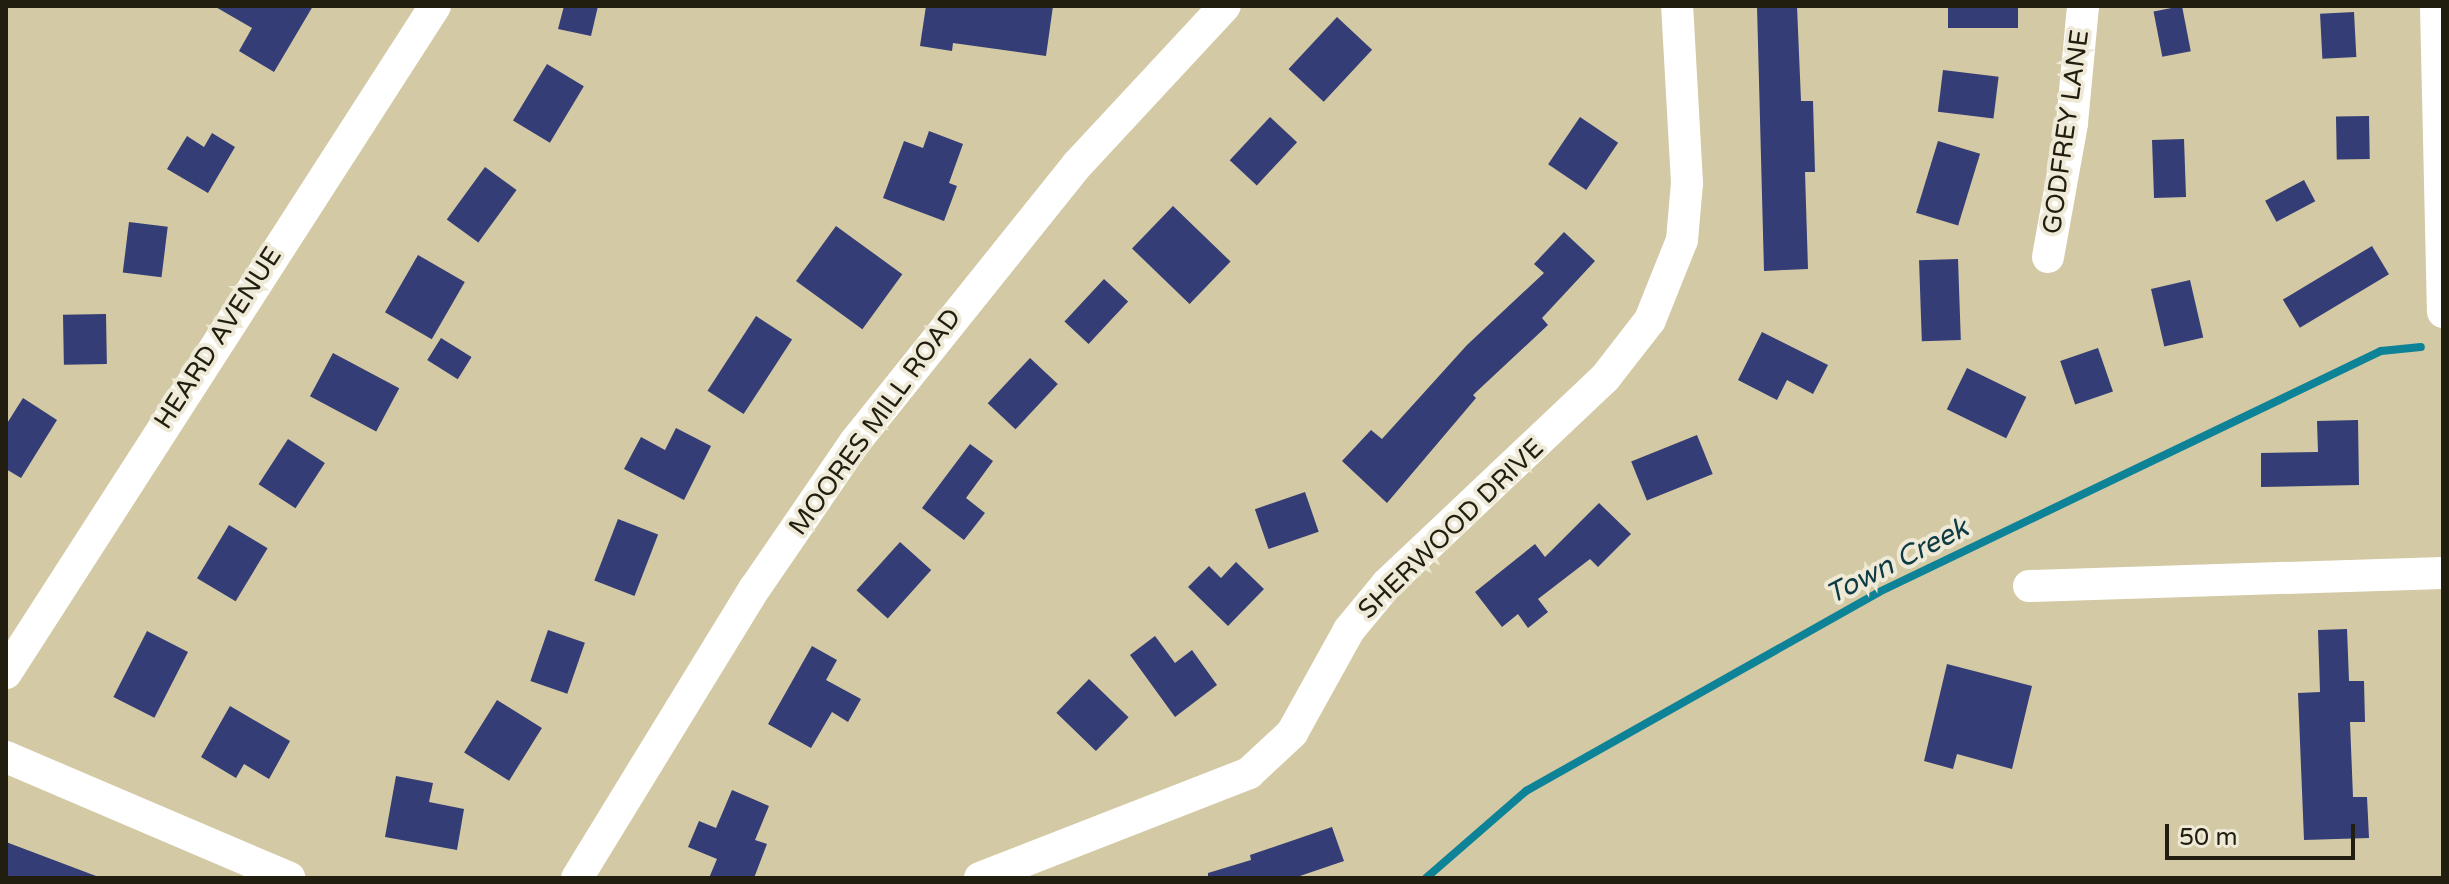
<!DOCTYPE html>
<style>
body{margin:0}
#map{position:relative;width:2449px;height:884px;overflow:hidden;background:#d3c9a4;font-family:"Varela Round",sans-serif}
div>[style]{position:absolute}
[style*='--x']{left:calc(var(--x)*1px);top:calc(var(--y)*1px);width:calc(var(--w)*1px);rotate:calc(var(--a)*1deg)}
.stream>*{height:8px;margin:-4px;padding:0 4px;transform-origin:4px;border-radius:4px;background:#0e8297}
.building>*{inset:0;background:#343d75;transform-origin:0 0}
.minor>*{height:32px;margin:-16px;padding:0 16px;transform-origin:16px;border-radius:16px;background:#fff}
span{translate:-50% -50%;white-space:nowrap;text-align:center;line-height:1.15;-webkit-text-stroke:8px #efead7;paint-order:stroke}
.street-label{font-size:26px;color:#211d0f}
.water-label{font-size:28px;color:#0d3b44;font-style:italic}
.frame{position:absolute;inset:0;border:8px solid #211d0f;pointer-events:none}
.scale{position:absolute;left:2165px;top:824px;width:190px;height:36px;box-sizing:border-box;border:4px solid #211d0f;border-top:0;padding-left:10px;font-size:24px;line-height:28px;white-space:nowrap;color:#211d0f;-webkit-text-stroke:6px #efead7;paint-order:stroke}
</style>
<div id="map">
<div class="stream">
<i style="--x:1426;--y:878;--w:133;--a:-41"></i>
<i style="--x:1526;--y:791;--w:405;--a:-29.4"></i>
<i style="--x:1879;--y:592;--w:557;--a:-25.64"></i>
<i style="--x:2381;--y:351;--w:40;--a:-5.7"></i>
</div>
<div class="building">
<i style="clip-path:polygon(214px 6px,313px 6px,274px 72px,239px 51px,252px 28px)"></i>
<i style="clip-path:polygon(564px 6px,598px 6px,591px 36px,558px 29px)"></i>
<i style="clip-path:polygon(926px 6px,1053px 6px,1046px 56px,953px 43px,952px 51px,920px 46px)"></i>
<i style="clip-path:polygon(1757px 6px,1797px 6px,1801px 101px,1813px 101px,1815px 172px,1805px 172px,1808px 269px,1764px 271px)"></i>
<i style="left:1948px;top:6px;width:70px;height:22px"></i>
<i style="left:2182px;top:6px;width:46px;height:29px;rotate:79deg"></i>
<i style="left:2354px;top:12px;width:45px;height:34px;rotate:87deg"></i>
<i style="left:1337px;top:17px;width:48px;height:71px;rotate:43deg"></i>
<i style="left:547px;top:64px;width:43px;height:66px;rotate:31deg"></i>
<i style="left:1943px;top:70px;width:56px;height:42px;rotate:7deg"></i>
<i style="left:2369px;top:116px;width:43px;height:33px;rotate:89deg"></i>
<i style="left:1270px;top:117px;width:37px;height:59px;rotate:43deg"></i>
<i style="left:1580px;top:117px;width:46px;height:57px;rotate:34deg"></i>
<i style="clip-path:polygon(929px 131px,963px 144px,949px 183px,957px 186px,944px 221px,883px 198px,904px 141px,923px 148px)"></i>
<i style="clip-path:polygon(212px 133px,235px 147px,208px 193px,167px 169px,187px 136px,204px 147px)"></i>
<i style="left:2184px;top:139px;width:58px;height:32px;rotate:88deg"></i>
<i style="left:1938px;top:141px;width:44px;height:75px;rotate:17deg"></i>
<i style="left:485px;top:167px;width:39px;height:65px;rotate:36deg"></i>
<i style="left:2304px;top:180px;width:24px;height:44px;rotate:62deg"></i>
<i style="left:1173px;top:206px;width:80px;height:59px;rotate:44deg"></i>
<i style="left:129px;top:222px;width:39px;height:51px;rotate:7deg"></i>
<i style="left:836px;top:226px;width:82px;height:68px;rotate:36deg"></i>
<i style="clip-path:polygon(1564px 232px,1595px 261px,1542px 318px,1548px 325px,1473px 395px,1476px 398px,1387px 503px,1342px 461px,1371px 430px,1382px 439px,1467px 345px,1544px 273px,1534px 264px)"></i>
<i style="left:2372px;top:246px;width:33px;height:104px;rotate:59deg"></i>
<i style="left:418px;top:255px;width:54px;height:66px;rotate:30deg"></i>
<i style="left:1958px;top:259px;width:81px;height:39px;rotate:88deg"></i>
<i style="left:1104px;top:279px;width:33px;height:58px;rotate:43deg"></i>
<i style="left:2190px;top:280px;width:59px;height:40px;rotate:77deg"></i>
<i style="left:106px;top:314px;width:50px;height:43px;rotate:89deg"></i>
<i style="left:756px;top:316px;width:43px;height:89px;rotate:33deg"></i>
<i style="clip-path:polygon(1762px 332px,1828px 365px,1813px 394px,1787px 380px,1777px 400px,1738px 380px)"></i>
<i style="left:441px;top:338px;width:36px;height:26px;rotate:32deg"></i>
<i style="left:2098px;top:348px;width:46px;height:40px;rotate:71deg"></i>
<i style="left:333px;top:353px;width:75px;height:49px;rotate:28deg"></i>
<i style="left:1030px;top:358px;width:38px;height:62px;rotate:43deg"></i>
<i style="left:1967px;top:368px;width:66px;height:46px;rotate:26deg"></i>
<i style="clip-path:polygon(23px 398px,57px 420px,21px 478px,6px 469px,6px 425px)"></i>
<i style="clip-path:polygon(2358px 420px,2359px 485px,2261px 487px,2261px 453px,2318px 452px,2317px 421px)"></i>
<i style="clip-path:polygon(676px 428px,711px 446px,684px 500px,624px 469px,641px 437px,665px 450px)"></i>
<i style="left:1697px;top:435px;width:42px;height:71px;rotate:68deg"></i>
<i style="left:288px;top:439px;width:44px;height:54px;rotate:33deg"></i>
<i style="clip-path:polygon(970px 444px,993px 461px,966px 498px,985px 513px,964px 540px,922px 508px)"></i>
<i style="left:1305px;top:492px;width:42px;height:53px;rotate:71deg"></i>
<i style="clip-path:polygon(1599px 503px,1631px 534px,1598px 567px,1590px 559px,1538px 599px,1548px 612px,1528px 628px,1518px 614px,1502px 627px,1475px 592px,1535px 544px,1545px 557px)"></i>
<i style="left:618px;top:519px;width:43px;height:66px;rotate:21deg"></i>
<i style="left:229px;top:525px;width:45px;height:62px;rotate:31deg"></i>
<i style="left:900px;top:542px;width:42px;height:65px;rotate:42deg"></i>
<i style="clip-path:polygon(1236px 562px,1264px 589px,1228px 626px,1188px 587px,1209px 566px,1221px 578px)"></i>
<i style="clip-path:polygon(2347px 629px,2349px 681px,2364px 681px,2365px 722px,2350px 722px,2353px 797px,2367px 797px,2369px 838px,2304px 840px,2298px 693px,2320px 692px,2318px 630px)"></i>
<i style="left:548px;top:630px;width:39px;height:54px;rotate:19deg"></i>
<i style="left:147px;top:631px;width:46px;height:74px;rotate:27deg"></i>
<i style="clip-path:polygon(1155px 636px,1175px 663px,1192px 650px,1217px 685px,1175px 717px,1130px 655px)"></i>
<i style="clip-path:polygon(812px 646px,837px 660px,826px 680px,861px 699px,848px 722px,832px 712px,811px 748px,768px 724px)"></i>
<i style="clip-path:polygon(1947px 664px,2032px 686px,2012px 769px,1957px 754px,1953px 769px,1924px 761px)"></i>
<i style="left:1089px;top:679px;width:55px;height:47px;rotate:44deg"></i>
<i style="left:497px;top:700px;width:53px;height:62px;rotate:32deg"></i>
<i style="clip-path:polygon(230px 706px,290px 741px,269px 779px,244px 764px,236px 778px,201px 757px)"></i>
<i style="clip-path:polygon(396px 776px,433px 783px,429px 802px,464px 809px,457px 850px,385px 837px)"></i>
<i style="clip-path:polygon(732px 790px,769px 806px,755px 840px,767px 844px,754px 878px,709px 878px,717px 859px,688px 847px,699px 821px,716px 828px)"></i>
<i style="clip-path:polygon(1332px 827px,1344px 861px,1294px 878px,1208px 878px,1208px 873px,1251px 860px,1250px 855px)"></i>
<i style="clip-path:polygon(6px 842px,96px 876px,95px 878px,6px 878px)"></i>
</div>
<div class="minor">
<i style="--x:2436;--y:6;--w:306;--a:88.7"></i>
<i style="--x:2048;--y:257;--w:136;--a:-79.8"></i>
<i style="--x:2072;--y:123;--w:118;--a:-84.6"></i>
<i style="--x:2029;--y:586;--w:414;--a:-1.8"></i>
<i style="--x:6;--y:673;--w:793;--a:-57.25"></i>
<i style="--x:6;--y:757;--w:308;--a:23.1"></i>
<i style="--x:577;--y:878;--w:340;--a:-58.5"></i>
<i style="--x:755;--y:588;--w:177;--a:-55.6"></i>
<i style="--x:855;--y:442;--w:355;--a:-51.3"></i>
<i style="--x:1077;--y:165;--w:217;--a:-47.1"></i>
<i style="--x:980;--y:878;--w:289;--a:-21.3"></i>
<i style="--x:1249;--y:773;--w:59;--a:-42.9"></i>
<i style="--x:1292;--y:733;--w:118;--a:-61"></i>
<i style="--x:1349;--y:630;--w:60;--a:-50.4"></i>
<i style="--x:1387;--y:584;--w:300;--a:-43.4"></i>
<i style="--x:1605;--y:378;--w:73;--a:-52.2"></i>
<i style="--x:1650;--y:320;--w:86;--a:-68.2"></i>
<i style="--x:1682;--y:240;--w:57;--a:-85"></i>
<i style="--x:1687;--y:183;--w:177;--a:-93.2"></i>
</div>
<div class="street-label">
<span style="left:2066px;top:132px;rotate:-82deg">GODFREY LANE</span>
<span style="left:218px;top:338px;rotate:-57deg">HEARD AVENUE</span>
<span style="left:875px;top:422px;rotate:-54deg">MOORES MILL ROAD</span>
<span style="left:1451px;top:529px;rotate:-44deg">SHERWOOD DRIVE</span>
</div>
<div class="water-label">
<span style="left:1897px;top:561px;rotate:-27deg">Town Creek</span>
</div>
<div class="frame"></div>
<div class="scale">50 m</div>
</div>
